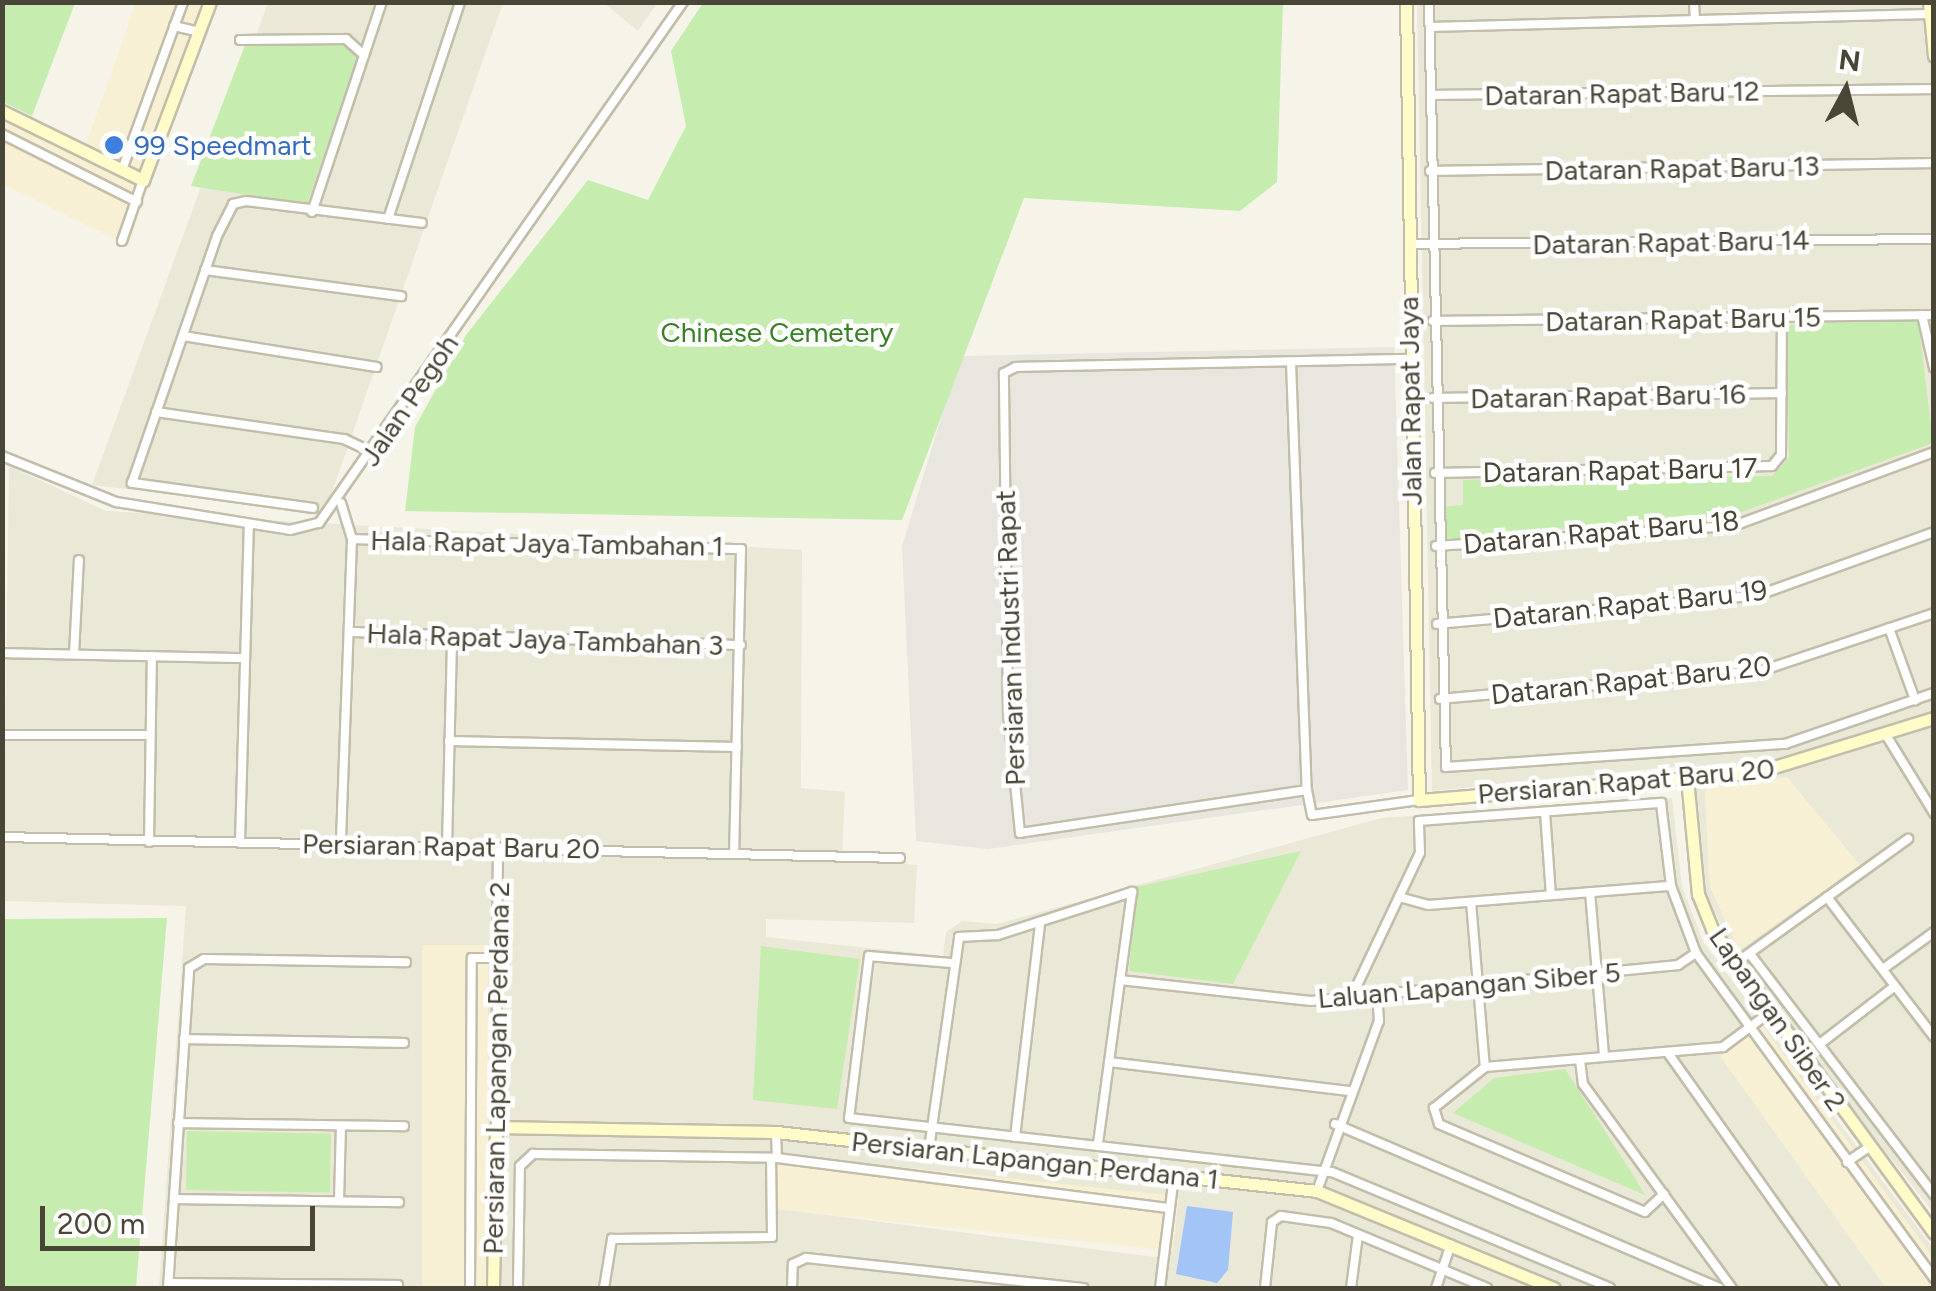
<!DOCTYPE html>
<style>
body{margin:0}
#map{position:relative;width:1936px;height:1291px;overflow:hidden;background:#f6f4e9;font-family:Figtree,sans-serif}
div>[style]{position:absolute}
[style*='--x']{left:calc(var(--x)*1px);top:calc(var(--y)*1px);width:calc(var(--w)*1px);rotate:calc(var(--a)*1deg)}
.residential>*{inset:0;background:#eae8d7}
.commercial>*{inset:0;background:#f8f0d4;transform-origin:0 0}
.industrial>*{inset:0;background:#e8e6de}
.green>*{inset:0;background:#c6ecb0;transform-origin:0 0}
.water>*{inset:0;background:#a2c4f6}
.roads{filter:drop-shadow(2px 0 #c2beab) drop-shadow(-2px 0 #c2beab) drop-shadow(0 2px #c2beab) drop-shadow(0 -2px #c2beab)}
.street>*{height:8px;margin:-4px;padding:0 4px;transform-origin:4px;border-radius:4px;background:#fff}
.secondary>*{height:11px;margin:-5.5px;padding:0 5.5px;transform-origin:5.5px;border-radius:5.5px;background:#fffcca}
.dots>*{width:28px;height:28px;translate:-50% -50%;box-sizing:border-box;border:5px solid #fff;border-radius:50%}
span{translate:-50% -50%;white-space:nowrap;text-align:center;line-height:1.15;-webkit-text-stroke:9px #fff;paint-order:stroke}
.street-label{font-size:28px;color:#4a4637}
.shop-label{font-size:28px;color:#366cbe}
.left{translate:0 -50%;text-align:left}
.park-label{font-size:28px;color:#378125}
.frame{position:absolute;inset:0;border:5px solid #4a4637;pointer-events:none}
.north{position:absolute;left:1796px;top:40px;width:100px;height:100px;-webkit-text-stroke:8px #fff;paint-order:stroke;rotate:7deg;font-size:28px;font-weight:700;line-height:40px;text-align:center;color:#4a4637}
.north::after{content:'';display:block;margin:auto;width:35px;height:45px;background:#4a4637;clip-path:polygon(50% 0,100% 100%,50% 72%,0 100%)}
.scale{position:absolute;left:40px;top:1206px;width:275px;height:45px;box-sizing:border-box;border:5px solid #4a4637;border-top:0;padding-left:12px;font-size:30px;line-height:35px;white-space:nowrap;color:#4a4637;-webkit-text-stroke:8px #fff;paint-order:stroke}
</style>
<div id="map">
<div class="residential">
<i style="clip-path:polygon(268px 3px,503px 3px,325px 512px,92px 485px)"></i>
<i style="clip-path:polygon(604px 3px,657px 3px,638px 31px)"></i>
<i style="clip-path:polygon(1417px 3px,1933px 3px,1933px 1212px,1742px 969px,1704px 890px,1689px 765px,1432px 791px)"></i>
<i style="clip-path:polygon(evenodd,9px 466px,106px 511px,802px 550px,801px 788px,845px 792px,842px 858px,917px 865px,914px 923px,766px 919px,766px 937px,943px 956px,946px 932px,962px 921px,997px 924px,1381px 818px,1672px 798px,1682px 887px,1704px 943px,1933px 1248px,1933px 1288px,159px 1288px,186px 906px,3px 901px,9px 466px,1178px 1199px,1170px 1259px,780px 1209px,1178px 1199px)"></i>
</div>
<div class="commercial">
<i style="clip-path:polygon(136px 3px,209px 3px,129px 246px,3px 184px,2px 111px,84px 150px)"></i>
<i style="clip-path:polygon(1787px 777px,1860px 865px,1739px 950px,1709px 885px,1705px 789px)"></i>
<i style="left:422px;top:945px;width:66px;height:343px"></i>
<i style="clip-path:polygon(1762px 1025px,1933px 1257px,1933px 1288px,1886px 1288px,1720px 1056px)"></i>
<i style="left:777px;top:1154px;width:404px;height:55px;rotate:6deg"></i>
</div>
<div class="industrial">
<i style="clip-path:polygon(1394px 347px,1408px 790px,988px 849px,916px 841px,902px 546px,960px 356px)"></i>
</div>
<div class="green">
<i style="clip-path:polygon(2px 3px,75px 3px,32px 116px,3px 102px)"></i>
<i style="clip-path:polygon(703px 3px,1283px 3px,1277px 182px,1240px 211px,1024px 198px,902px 520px,405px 511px,415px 427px,466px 335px,588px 180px,648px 200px,686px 126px,671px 51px)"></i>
<i style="clip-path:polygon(342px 43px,358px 59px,307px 204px,191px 186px,245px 45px)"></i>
<i style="clip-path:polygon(1918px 319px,1933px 443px,1736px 514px,1442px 539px,1442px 507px,1463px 505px,1463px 480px,1772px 476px,1789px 458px,1787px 325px)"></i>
<i style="clip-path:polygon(1301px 851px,1233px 984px,1129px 971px,1136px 887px)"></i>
<i style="clip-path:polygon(167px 918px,136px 1288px,3px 1288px,3px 919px)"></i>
<i style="clip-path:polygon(761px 946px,860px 959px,837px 1109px,753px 1100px)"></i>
<i style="clip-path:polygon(1565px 1069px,1635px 1178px,1645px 1195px,1453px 1113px,1494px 1078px)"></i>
<i style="left:187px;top:1131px;width:144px;height:59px;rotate:1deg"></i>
</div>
<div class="water">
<i style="clip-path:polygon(1187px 1206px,1233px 1212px,1228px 1270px,1217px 1283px,1176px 1274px)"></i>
</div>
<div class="roads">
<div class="street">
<i style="--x:1429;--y:2;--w:765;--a:88.73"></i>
<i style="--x:1446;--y:767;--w:340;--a:-3.9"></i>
<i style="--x:1785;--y:744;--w:157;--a:-18.9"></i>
<i style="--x:1694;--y:2;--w:18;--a:87"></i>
<i style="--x:174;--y:26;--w:26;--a:13"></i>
<i style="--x:1430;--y:27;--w:499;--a:-1.5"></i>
<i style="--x:240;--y:40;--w:106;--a:-0.5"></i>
<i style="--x:346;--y:39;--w:24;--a:42"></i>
<i style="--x:1431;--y:95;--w:503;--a:-0.68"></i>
<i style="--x:2;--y:134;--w:151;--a:26.7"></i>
<i style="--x:122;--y:170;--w:179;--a:-70"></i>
<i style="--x:1430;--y:171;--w:504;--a:-0.91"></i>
<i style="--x:312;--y:212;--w:221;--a:-71.6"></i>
<i style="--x:388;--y:219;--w:229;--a:-71.6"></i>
<i style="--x:122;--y:241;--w:65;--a:-71"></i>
<i style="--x:1409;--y:244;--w:525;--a:-0.55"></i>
<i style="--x:205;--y:270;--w:198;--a:7.6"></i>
<i style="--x:1922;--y:315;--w:54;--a:77.2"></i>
<i style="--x:1433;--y:321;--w:501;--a:-0.69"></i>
<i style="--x:183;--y:336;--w:196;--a:9.1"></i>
<i style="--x:1291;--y:362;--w:428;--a:87.9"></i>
<i style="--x:1307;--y:790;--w:290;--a:171.5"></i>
<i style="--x:1020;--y:833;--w:122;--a:-95.7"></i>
<i style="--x:1008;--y:712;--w:339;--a:-90.7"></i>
<i style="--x:1004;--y:373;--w:13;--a:-27"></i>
<i style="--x:1016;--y:367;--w:392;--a:-1.2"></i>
<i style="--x:1433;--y:398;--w:349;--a:-0.8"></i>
<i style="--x:156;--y:412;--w:190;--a:8.2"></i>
<i style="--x:344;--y:439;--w:29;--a:25"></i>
<i style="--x:2;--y:456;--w:123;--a:22"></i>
<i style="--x:116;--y:502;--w:176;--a:9.1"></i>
<i style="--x:290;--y:530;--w:30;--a:-14"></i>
<i style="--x:319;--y:523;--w:636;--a:-55.06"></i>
<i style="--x:1435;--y:473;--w:337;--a:-1.2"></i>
<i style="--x:1772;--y:466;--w:14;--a:-51"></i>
<i style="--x:1781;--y:455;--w:137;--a:-89.6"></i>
<i style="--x:341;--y:503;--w:38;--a:73"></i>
<i style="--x:352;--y:539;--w:305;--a:92.1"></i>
<i style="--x:313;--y:508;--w:183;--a:-172.1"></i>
<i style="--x:132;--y:483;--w:261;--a:-71"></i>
<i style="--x:217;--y:236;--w:36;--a:-63"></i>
<i style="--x:233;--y:204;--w:13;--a:-13"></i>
<i style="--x:246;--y:201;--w:177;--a:7.1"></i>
<i style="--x:352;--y:539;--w:389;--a:1.5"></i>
<i style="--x:741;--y:549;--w:302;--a:91.3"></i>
<i style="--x:1436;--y:546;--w:298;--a:-3.9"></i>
<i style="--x:1733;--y:526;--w:214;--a:-20.2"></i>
<i style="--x:1437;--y:624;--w:323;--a:-5.1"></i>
<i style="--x:1759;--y:595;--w:186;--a:-19.8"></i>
<i style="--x:1889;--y:628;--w:77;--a:70.1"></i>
<i style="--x:349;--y:632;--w:392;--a:1.9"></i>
<i style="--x:2;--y:653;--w:243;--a:1.2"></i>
<i style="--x:74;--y:654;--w:94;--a:-87"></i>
<i style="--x:1440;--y:699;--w:325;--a:-5.1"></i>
<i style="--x:1764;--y:670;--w:179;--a:-18.5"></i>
<i style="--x:2;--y:735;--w:146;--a:0"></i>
<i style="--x:1886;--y:735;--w:92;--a:58.4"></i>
<i style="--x:449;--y:741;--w:288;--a:1.2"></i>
<i style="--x:1307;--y:790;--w:25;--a:79"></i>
<i style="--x:1312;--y:815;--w:108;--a:-8"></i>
<i style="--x:1545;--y:812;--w:83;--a:85.9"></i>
<i style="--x:2;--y:837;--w:898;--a:1.34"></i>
<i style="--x:149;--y:842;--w:186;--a:-89.1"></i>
<i style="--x:240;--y:842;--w:316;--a:-88.4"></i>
<i style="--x:447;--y:846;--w:210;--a:-88.6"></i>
<i style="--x:1590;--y:892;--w:165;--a:85.1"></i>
<i style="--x:1399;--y:897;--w:30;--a:15"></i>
<i style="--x:1428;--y:905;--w:244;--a:-4.5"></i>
<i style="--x:1827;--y:897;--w:176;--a:52.6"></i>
<i style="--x:1471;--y:902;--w:166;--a:85.2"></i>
<i style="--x:1750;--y:954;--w:303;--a:52.6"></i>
<i style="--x:950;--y:963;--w:81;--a:-175.1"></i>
<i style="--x:869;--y:956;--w:163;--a:97"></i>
<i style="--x:849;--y:1118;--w:486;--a:6.4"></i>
<i style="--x:1332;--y:1172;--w:301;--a:22.6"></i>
<i style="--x:1733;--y:965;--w:216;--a:-35.8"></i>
<i style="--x:1883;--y:969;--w:63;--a:-36"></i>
<i style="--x:1120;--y:980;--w:192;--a:6.3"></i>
<i style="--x:1311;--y:1001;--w:369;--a:-5.6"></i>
<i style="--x:1678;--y:965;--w:22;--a:-34"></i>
<i style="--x:1352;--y:996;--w:158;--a:-64.6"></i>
<i style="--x:1420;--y:853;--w:32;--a:-92"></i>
<i style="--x:1419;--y:821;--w:243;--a:-4.3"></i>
<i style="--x:1661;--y:803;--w:84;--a:83.1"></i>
<i style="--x:1671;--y:886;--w:72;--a:69.5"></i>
<i style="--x:1696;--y:953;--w:403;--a:53.8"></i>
<i style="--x:184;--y:1039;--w:220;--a:1"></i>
<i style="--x:1821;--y:1043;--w:93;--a:-37.6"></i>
<i style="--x:1668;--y:1053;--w:288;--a:54.6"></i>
<i style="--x:1580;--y:1060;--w:24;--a:83"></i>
<i style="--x:1583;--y:1084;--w:253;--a:53.9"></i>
<i style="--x:1109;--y:1062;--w:242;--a:6.9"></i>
<i style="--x:178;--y:1123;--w:226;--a:0.8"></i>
<i style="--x:1335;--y:1124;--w:418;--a:23.1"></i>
<i style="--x:496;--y:1127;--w:280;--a:-89.6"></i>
<i style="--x:776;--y:1132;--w:26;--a:88"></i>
<i style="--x:1015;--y:1137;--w:215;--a:-83.3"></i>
<i style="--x:929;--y:1149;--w:214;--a:-81.9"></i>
<i style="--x:959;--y:937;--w:39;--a:-3"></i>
<i style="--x:998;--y:935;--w:141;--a:-17.8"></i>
<i style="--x:1132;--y:892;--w:253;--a:97.7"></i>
<i style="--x:1847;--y:1162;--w:25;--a:-34"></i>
<i style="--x:1317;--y:1191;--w:181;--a:-70"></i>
<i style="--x:1379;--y:1021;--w:26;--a:-94"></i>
<i style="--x:1664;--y:1194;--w:26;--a:137"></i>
<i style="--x:1645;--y:1212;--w:224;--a:-156.9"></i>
<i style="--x:1439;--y:1124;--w:17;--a:-107"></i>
<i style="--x:1434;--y:1108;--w:65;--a:-38.8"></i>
<i style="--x:1485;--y:1067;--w:239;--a:-4.8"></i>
<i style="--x:1723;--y:1047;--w:57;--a:-36.5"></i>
<i style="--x:174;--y:1199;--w:225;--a:0.8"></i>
<i style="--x:339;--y:1201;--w:75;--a:-88.5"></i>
<i style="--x:169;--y:1283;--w:229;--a:0.5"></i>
<i style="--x:168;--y:1288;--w:321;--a:-86.2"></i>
<i style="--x:189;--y:968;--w:17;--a:-31"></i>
<i style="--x:204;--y:959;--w:202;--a:0.9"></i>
<i style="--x:470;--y:1288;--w:330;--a:-89.7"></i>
<i style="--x:472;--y:958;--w:26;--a:0"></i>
<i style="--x:518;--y:1288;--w:122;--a:-89.1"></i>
<i style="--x:520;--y:1166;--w:18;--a:-43"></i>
<i style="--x:533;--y:1154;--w:244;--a:0.9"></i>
<i style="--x:777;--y:1158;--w:396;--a:7.3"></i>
<i style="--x:604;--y:1288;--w:50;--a:-80.7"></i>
<i style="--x:612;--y:1239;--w:160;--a:-0.7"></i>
<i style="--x:772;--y:1237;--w:79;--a:-90.7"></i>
<i style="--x:792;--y:1288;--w:24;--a:-88"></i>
<i style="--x:793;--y:1264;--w:14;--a:-25"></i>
<i style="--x:806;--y:1258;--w:279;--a:6.2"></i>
<i style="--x:1160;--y:1288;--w:113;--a:-82.9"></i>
<i style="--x:1265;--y:1288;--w:66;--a:-83.9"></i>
<i style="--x:1272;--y:1222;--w:11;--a:-34"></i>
<i style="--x:1281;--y:1216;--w:50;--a:8"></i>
<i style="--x:1331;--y:1223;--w:169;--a:22.6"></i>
<i style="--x:1351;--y:1288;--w:53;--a:-82.5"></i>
<i style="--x:1436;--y:1288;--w:46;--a:-71.2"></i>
</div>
<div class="secondary">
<i style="--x:1406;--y:2;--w:798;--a:89.07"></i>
<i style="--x:1419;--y:800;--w:340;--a:-4.7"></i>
<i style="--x:1758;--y:772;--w:184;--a:-17.1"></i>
<i style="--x:1929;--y:2;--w:54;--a:84.7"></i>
<i style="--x:2;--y:111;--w:157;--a:26.1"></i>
<i style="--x:143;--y:180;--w:190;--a:-69.4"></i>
<i style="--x:1687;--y:778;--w:117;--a:84.6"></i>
<i style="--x:1698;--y:894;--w:40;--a:68"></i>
<i style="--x:1713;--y:931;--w:374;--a:53.8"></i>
<i style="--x:493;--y:1288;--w:161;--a:-88.9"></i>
<i style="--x:496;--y:1127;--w:280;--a:1"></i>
<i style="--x:776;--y:1132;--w:544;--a:6.22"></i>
<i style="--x:1317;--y:1191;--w:256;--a:22.3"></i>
</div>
</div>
<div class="dots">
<i style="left:114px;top:145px;background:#3f7fe0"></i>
</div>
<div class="street-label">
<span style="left:1622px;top:93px;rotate:-1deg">Dataran Rapat Baru 12</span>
<span style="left:1682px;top:168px;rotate:-1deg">Dataran Rapat Baru 13</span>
<span style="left:1671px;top:242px;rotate:-1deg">Dataran Rapat Baru 14</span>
<span style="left:1683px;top:319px;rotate:-1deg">Dataran Rapat Baru 15</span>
<span style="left:1608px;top:396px;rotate:-1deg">Dataran Rapat Baru 16</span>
<span style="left:409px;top:400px;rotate:-56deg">Jalan Pegoh</span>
<span style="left:1410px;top:401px;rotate:-91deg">Jalan Rapat Jaya</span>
<span style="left:1620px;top:470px;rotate:-1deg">Dataran Rapat Baru 17</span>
<span style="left:1601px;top:532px;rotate:-5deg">Dataran Rapat Baru 18</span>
<span style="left:547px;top:543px;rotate:1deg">Hala Rapat Jaya Tambahan 1</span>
<span style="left:1630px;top:604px;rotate:-6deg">Dataran Rapat Baru 19</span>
<span style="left:1010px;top:638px;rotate:-92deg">Persiaran Industri Rapat</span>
<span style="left:545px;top:639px;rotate:2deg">Hala Rapat Jaya Tambahan 3</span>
<span style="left:1631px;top:680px;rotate:-6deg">Dataran Rapat Baru 20</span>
<span style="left:1626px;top:781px;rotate:-5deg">Persiaran Rapat Baru 20</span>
<span style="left:451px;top:846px;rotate:1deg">Persiaran Rapat Baru 20</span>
<span style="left:1469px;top:985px;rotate:-5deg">Laluan Lapangan Siber 5</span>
<span style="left:1778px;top:1019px;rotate:55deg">Lapangan Siber 2</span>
<span style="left:496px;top:1068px;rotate:-89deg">Persiaran Lapangan Perdana 2</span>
<span style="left:1035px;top:1160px;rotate:6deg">Persiaran Lapangan Perdana 1</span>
</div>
<div class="shop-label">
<span class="left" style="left:134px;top:145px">99 Speedmart</span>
</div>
<div class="park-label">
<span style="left:777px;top:332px">Chinese Cemetery</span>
</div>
<div class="frame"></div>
<div class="north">N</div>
<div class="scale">200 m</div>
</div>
